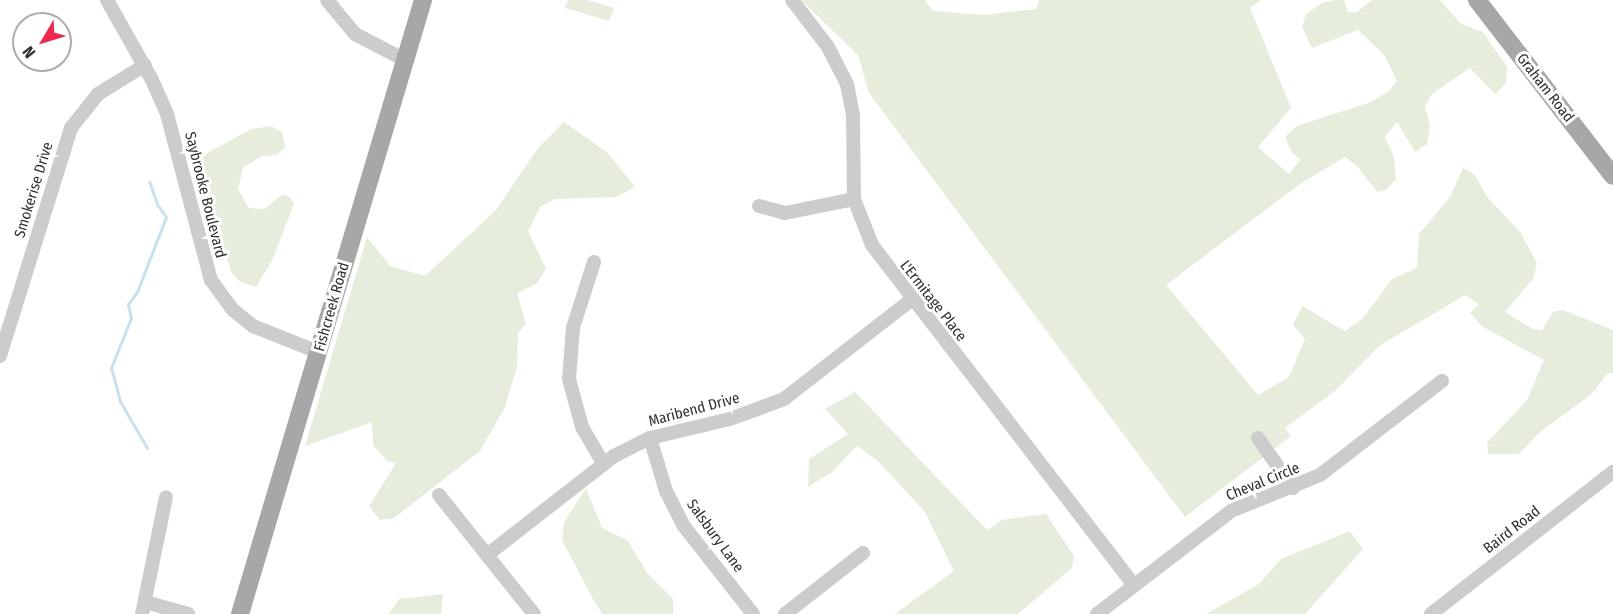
<!DOCTYPE html>
<style>
body{margin:0}
#map{position:relative;width:1613px;height:614px;overflow:hidden;background:#fff;font-family:"Fira Sans Condensed",sans-serif}
div>[style]{position:absolute}
[style*='--x']{left:calc(var(--x)*1px);top:calc(var(--y)*1px);width:calc(var(--w)*1px);rotate:calc(var(--a)*1deg)}
.green>*{inset:0;background:#e7eddc}
.stream>*{height:3px;margin:-1.5px;padding:0 1.5px;transform-origin:1.5px;border-radius:1.5px;background:#c7e2ed}
.minor>*{height:14px;margin:-7px;padding:0 7px;transform-origin:7px;border-radius:7px;background:#ccc}
.major>*{height:18px;margin:-9px;padding:0 9px;transform-origin:9px;border-radius:9px;background:#a7a7a7}
span{translate:-50% -50%;white-space:nowrap;text-align:center;line-height:1.15;-webkit-text-stroke:6px #fff;paint-order:stroke}
.street-label{font-size:15px;color:#2f2f2f}
.north{position:absolute;left:12px;top:12px;width:60px;height:60px;box-sizing:border-box;background:#fff;border:2px solid #acacac;border-radius:50%;rotate:232deg;font-size:16px;font-weight:700;line-height:24px;text-align:center;color:#2f2f2f}
.north::after{content:'';display:block;margin:auto;width:21px;height:27px;background:#ed294d;clip-path:polygon(50% 0,100% 100%,50% 72%,0 100%)}
</style>
<div id="map">
<div class="green">
<i style="clip-path:polygon(568px 0,587px 0,614px 8px,609px 21px,565px 8px)"></i>
<i style="clip-path:polygon(801px 0,925px 0,933px 11px,982px 15px,1036px 9px,1039px 0,1261px 0,1250px 8px,1291px 108px,1258px 147px,1289px 174px,1300px 160px,1291px 151px,1285px 137px,1297px 126px,1368px 103px,1388px 92px,1397px 81px,1385px 56px,1358px 30px,1312px 48px,1302px 27px,1306px 14px,1322px 3px,1335px 0,1344px 0,1348px 12px,1357px 12px,1372px 0,1440px 0,1461px 24px,1483px 32px,1507px 67px,1506px 83px,1495px 94px,1470px 68px,1432px 94px,1425px 106px,1430px 126px,1427px 144px,1415px 152px,1397px 122px,1385px 137px,1394px 157px,1396px 179px,1386px 190px,1377px 192px,1358px 167px,1345px 157px,1300px 184px,1166px 285px,1258px 395px,1289px 377px,1305px 339px,1293px 325px,1302px 306px,1345px 331px,1363px 318px,1392px 279px,1417px 268px,1419px 234px,1450px 197px,1463px 168px,1475px 175px,1488px 198px,1521px 233px,1537px 263px,1533px 279px,1505px 312px,1533px 329px,1542px 330px,1553px 312px,1563px 310px,1613px 330px,1613px 373px,1607px 374px,1592px 394px,1540px 432px,1519px 454px,1488px 454px,1487px 443px,1527px 400px,1544px 360px,1483px 327px,1470px 313px,1479px 304px,1465px 295px,1379px 346px,1335px 391px,1285px 428px,1291px 436px,1185px 517px,869px 93px,858px 55px)"></i>
<i style="clip-path:polygon(564px 122px,608px 153px,635px 187px,616px 197px,555px 199px,540px 207px,528px 231px,546px 269px,536px 284px,517px 293px,526px 324px,518px 333px,517px 367px,505px 407px,480px 451px,394px 518px,380px 520px,369px 506px,396px 463px,387px 461px,373px 445px,372px 422px,305px 446px,367px 237px,390px 266px,425px 276px,496px 210px,538px 148px)"></i>
<i style="clip-path:polygon(271px 126px,282px 132px,285px 147px,277px 155px,262px 156px,243px 168px,238px 189px,249px 208px,264px 209px,282px 195px,289px 196px,294px 204px,272px 261px,256px 287px,239px 281px,231px 272px,200px 170px,204px 155px,251px 129px)"></i>
<i style="clip-path:polygon(855px 392px,987px 530px,1002px 520px,1046px 514px,1074px 556px,1072px 568px,1018px 614px,895px 614px,954px 571px,925px 512px,877px 460px,857px 446px,832px 472px,808px 487px,809px 459px,848px 434px,825px 409px)"></i>
<i style="clip-path:polygon(586px 488px,602px 528px,627px 540px,648px 574px,673px 599px,673px 614px,603px 614px,595px 603px,562px 540px,564px 522px)"></i>
<i style="clip-path:polygon(1350px 531px,1363px 549px,1305px 614px,1206px 614px,1259px 584px,1281px 559px)"></i>
<i style="clip-path:polygon(443px 594px,441px 614px,389px 614px,399px 599px)"></i>
</div>
<div class="stream">
<i style="--x:147;--y:448;--w:54;--a:-119.9"></i>
<i style="--x:120;--y:401;--w:34;--a:-105"></i>
<i style="--x:111;--y:368;--w:54;--a:-68.2"></i>
<i style="--x:131;--y:318;--w:14;--a:-102"></i>
<i style="--x:128;--y:304;--w:15;--a:-53"></i>
<i style="--x:137;--y:292;--w:80;--a:-68.9"></i>
<i style="--x:166;--y:217;--w:16;--a:-125"></i>
<i style="--x:157;--y:204;--w:24;--a:-109"></i>
</div>
<div class="minor">
<i style="--x:107;--y:0;--w:92;--a:60.6"></i>
<i style="--x:152;--y:80;--w:37;--a:66"></i>
<i style="--x:167;--y:114;--w:172;--a:75.2"></i>
<i style="--x:211;--y:280;--w:37;--a:54"></i>
<i style="--x:233;--y:310;--w:26;--a:39"></i>
<i style="--x:253;--y:326;--w:70;--a:21.8"></i>
<i style="--x:327;--y:0;--w:44;--a:50.5"></i>
<i style="--x:355;--y:34;--w:54;--a:27.5"></i>
<i style="--x:792;--y:0;--w:59;--a:52.5"></i>
<i style="--x:828;--y:47;--w:42;--a:62.8"></i>
<i style="--x:847;--y:84;--w:33;--a:79"></i>
<i style="--x:853;--y:116;--w:83;--a:89.3"></i>
<i style="--x:854;--y:199;--w:49;--a:68.6"></i>
<i style="--x:872;--y:245;--w:429;--a:52.4"></i>
<i style="--x:759;--y:206;--w:27;--a:15"></i>
<i style="--x:785;--y:213;--w:70;--a:-11.5"></i>
<i style="--x:594;--y:262;--w:69;--a:107.7"></i>
<i style="--x:573;--y:328;--w:51;--a:94.5"></i>
<i style="--x:569;--y:379;--w:50;--a:74.8"></i>
<i style="--x:582;--y:427;--w:42;--a:59.7"></i>
<i style="--x:0;--y:356;--w:239;--a:-72.7"></i>
<i style="--x:71;--y:128;--w:43;--a:-51.5"></i>
<i style="--x:98;--y:94;--w:55;--a:-31.7"></i>
<i style="--x:650;--y:438;--w:55;--a:73.2"></i>
<i style="--x:666;--y:491;--w:38;--a:63"></i>
<i style="--x:683;--y:525;--w:113;--a:51.8"></i>
<i style="--x:1258;--y:438;--w:61;--a:55"></i>
<i style="--x:439;--y:495;--w:152;--a:51.4"></i>
<i style="--x:487;--y:555;--w:161;--a:-37.9"></i>
<i style="--x:614;--y:456;--w:40;--a:-26.6"></i>
<i style="--x:650;--y:438;--w:82;--a:-13.4"></i>
<i style="--x:730;--y:419;--w:58;--a:-20.3"></i>
<i style="--x:784;--y:399;--w:161;--a:-37.9"></i>
<i style="--x:145;--y:602;--w:45;--a:15.6"></i>
<i style="--x:142;--y:614;--w:119;--a:-78.4"></i>
<i style="--x:785;--y:614;--w:99;--a:-38"></i>
<i style="--x:1097;--y:614;--w:169;--a:-37.5"></i>
<i style="--x:1231;--y:511;--w:96;--a:-22"></i>
<i style="--x:1320;--y:475;--w:154;--a:-37.6"></i>
<i style="--x:1431;--y:614;--w:231;--a:-38"></i>
</div>
<div class="major">
<i style="--x:1477;--y:0;--w:222;--a:52.3"></i>
<i style="--x:240;--y:614;--w:641;--a:-73.4"></i>
</div>
<div class="street-label">
<span style="left:1545px;top:88px;rotate:52deg">Graham Road</span>
<span style="left:34px;top:190px;rotate:-73deg">Smokerise Drive</span>
<span style="left:205px;top:195px;rotate:76deg">Saybrooke Boulevard</span>
<span style="left:933px;top:301px;rotate:52deg">L'Ermitage Place</span>
<span style="left:332px;top:307px;rotate:-74deg">Fishcreek Road</span>
<span style="left:694px;top:410px;rotate:-15deg">Maribend Drive</span>
<span style="left:1263px;top:482px;rotate:-22deg">Cheval Circle</span>
<span style="left:1512px;top:530px;rotate:-38deg">Baird Road</span>
<span style="left:715px;top:536px;rotate:54deg">Salsbury Lane</span>
</div>
<div class="north">N</div>
</div>
